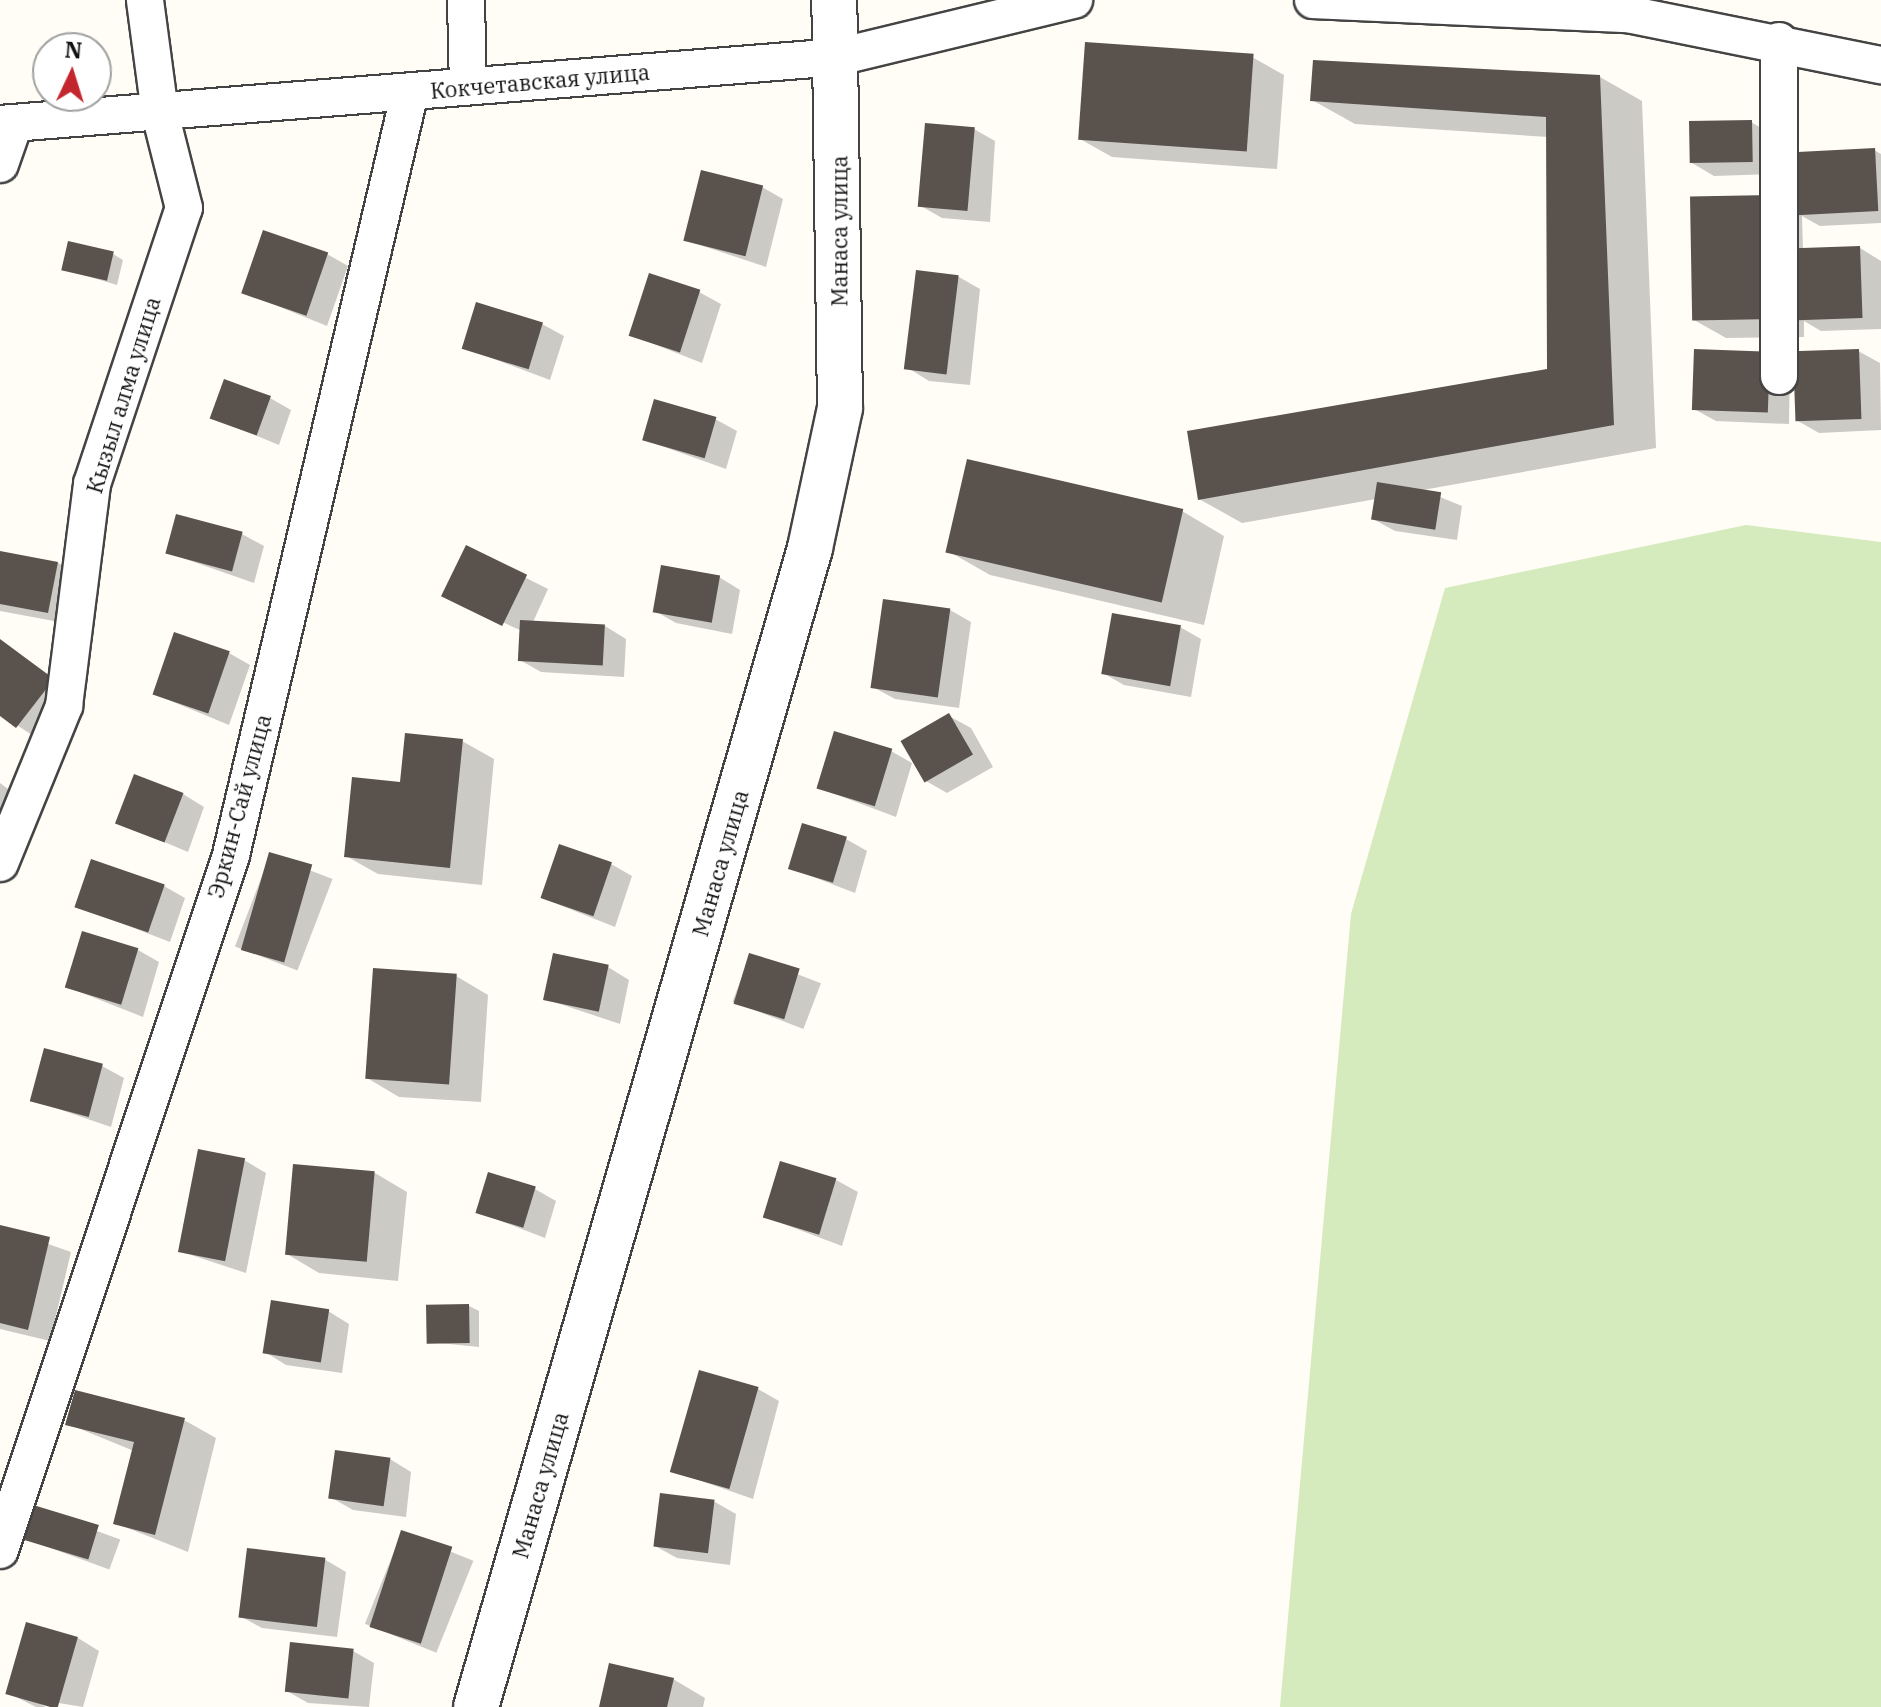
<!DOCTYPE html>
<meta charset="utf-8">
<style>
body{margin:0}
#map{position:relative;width:1881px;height:1707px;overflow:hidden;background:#fffdf5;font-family:"IBM Plex Serif",serif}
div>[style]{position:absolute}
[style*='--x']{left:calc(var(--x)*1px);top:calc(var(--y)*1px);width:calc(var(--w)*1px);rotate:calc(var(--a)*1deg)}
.green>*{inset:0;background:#d5ebbd}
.shadow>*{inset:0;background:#0003;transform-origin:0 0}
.building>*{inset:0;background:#5a524d;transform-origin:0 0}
.roads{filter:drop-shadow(2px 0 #444) drop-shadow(-2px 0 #444) drop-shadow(0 2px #444) drop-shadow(0 -2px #444)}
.minor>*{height:36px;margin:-18px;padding:0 18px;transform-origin:18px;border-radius:18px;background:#fff}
.tertiary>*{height:44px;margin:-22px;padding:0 22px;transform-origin:22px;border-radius:22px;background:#fff}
span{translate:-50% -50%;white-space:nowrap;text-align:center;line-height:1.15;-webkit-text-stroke:8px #fff;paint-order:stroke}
.street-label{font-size:22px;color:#111}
.north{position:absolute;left:32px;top:32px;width:80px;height:80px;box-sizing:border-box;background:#fff;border:2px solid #a0a0a0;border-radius:50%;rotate:4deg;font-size:22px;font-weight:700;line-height:32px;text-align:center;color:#111}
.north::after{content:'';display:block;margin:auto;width:28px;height:36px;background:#c4262e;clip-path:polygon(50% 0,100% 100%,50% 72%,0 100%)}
</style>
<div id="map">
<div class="green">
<i style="clip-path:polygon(1746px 525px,1881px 542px,1881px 1707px,1280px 1707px,1351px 914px,1445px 588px)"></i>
</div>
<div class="shadow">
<i style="clip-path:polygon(1252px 57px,1284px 75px,1277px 169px,1112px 157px,1080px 139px)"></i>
<i style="clip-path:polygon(1600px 77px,1642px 101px,1656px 448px,1423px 490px,1462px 506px,1457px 540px,1395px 531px,1373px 519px,1376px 499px,1242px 523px,1199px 499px,1549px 371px,1548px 137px,1355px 124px,1312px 100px)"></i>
<i style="clip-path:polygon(1751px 122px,1773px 135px,1774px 174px,1714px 176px,1692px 163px)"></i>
<i style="clip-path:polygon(974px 129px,995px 141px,990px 222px,942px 218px,921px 206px)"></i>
<i style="clip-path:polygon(1874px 150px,1881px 154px,1881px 223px,1820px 226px,1802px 216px,1803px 250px,1860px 248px,1881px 261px,1881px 329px,1821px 331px,1804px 321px,1804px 337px,1726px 338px,1694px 320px,1770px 197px)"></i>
<i style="clip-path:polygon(762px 187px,783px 199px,766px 267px,685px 240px)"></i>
<i style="clip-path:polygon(113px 254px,123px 260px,117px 285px,63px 269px)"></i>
<i style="clip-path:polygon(327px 254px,348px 266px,327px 326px,243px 292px)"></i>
<i style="clip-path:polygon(918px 272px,959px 277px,980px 289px,970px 385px,929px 381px,908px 368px)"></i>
<i style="clip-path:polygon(699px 292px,721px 304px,702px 363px,631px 335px)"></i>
<i style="clip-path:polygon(542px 324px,564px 336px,550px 380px,464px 348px)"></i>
<i style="clip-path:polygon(1858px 351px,1880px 363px,1881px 430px,1819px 433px,1798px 421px)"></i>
<i style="clip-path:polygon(1790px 366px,1789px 424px,1716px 421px,1694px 409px)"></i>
<i style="clip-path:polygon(270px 398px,291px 410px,279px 445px,213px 418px)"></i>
<i style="clip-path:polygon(715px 419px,737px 431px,726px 469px,645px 440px)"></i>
<i style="clip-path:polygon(1182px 511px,1224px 536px,1204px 625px,990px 575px,948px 551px)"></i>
<i style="clip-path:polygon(242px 534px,264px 546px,254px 583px,168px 553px)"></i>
<i style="clip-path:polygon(467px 548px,548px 589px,533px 622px,605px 626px,626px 639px,624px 677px,541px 672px,520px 660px,522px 631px,449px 598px)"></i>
<i style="clip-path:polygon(0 553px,58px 563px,79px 576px,70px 624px,0 611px)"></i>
<i style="clip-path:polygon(719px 577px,740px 590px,732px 634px,676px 623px,655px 611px)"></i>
<i style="clip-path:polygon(885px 601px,950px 610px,971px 622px,959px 708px,895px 699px,873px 687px)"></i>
<i style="clip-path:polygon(1180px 627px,1201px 639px,1191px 697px,1124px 685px,1103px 673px)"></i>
<i style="clip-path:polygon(1px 642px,74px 693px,38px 739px,0 714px)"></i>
<i style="clip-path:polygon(229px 653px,250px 665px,229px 725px,154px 694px)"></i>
<i style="clip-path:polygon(949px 716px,971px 728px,993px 767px,947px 793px,926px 781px)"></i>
<i style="clip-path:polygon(462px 741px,494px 759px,482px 885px,378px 874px,346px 856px)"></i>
<i style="clip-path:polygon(891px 751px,912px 763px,896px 817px,819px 788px)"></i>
<i style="clip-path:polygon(0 783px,19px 797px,0 823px)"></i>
<i style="clip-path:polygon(183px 794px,204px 807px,188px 852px,119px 823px)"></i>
<i style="clip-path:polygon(846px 839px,867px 851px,855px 893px,790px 868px)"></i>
<i style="left:270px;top:855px;width:67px;height:98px;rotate:21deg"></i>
<i style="clip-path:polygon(611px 864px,632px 876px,615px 927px,542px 898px)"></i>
<i style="clip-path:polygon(164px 886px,185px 898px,170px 942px,77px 906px)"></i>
<i style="clip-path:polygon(138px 950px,159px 962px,143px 1017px,67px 987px)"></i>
<i style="left:750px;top:956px;width:76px;height:49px;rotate:21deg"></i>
<i style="clip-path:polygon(608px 967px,629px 980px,620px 1024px,545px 999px)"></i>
<i style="clip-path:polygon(456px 976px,488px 995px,481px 1102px,399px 1097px,367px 1078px)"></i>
<i style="clip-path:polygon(102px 1066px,124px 1078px,111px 1127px,32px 1100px)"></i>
<i style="clip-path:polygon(244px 1160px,266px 1173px,246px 1273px,179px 1251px)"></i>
<i style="clip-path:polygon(375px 1173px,407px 1192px,398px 1281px,319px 1273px,287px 1254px)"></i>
<i style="clip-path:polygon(836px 1180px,858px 1192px,842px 1246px,765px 1217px)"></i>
<i style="clip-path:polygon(535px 1189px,556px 1201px,545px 1238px,478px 1212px)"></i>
<i style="clip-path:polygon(0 1227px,71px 1252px,50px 1341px,0 1329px)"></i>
<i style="clip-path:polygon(469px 1306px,479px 1311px,479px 1347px,429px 1342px)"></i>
<i style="clip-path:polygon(328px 1311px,349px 1324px,342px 1373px,286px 1365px,265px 1352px)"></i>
<i style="clip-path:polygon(758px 1389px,779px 1401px,753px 1499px,673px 1471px)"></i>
<i style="clip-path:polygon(184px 1420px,216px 1438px,188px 1552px,115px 1523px,134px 1451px,68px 1424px)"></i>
<i style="clip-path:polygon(390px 1459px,411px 1472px,406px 1517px,353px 1510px,332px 1498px)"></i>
<i style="clip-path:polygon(715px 1502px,736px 1514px,730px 1565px,677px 1558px,655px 1546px)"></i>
<i style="left:31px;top:1507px;width:95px;height:32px;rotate:20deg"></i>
<i style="left:402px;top:1532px;width:77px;height:99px;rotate:22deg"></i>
<i style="clip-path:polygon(324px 1559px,346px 1572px,337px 1637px,262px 1628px,240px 1616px)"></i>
<i style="clip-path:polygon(78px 1638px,99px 1651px,83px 1707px,28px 1698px,46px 1707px,36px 1707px,8px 1693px)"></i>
<i style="clip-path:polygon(353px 1651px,374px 1663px,369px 1707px,308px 1703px,287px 1691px)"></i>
<i style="clip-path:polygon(673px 1679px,705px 1698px,703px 1707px,602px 1707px)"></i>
</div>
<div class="building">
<i style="left:1085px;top:42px;width:169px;height:98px;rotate:4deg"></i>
<i style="clip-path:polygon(1313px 60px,1600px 75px,1614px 425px,1198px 500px,1187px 431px,1547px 369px,1546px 117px,1310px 101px)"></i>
<i style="left:1752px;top:120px;width:42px;height:63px;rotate:89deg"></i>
<i style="left:925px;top:123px;width:50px;height:84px;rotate:5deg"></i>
<i style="left:1875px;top:148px;width:63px;height:82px;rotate:87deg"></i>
<i style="left:701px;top:170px;width:64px;height:73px;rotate:14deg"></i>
<i style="left:1771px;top:195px;width:124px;height:81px;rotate:89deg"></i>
<i style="left:263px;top:230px;width:69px;height:67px;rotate:19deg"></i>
<i style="left:68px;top:241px;width:47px;height:30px;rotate:13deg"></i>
<i style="left:1860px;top:246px;width:72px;height:65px;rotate:88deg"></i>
<i style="left:916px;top:270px;width:43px;height:100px;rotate:7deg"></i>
<i style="left:649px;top:273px;width:54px;height:66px;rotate:18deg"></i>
<i style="left:476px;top:302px;width:70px;height:49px;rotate:17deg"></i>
<i style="left:1694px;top:349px;width:76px;height:61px;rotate:2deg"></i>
<i style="left:1859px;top:349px;width:70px;height:66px;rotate:88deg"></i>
<i style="left:224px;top:379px;width:50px;height:42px;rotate:20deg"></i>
<i style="left:654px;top:399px;width:65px;height:43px;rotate:16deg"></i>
<i style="left:967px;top:459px;width:222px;height:96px;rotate:13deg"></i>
<i style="left:1377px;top:482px;width:65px;height:38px;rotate:9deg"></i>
<i style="left:176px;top:514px;width:69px;height:41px;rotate:15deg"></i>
<i style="left:466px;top:545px;width:68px;height:57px;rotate:26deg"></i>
<i style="clip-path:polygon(0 551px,58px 562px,48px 613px,0 604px)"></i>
<i style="left:661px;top:565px;width:60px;height:48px;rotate:10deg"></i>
<i style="left:883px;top:599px;width:68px;height:90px;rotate:8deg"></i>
<i style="left:1112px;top:613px;width:70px;height:62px;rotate:10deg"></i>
<i style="left:520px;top:620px;width:85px;height:41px;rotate:3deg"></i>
<i style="left:174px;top:632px;width:59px;height:66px;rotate:19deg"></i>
<i style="clip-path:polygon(0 639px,54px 679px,16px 728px,0 716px)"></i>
<i style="left:949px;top:713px;width:48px;height:56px;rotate:60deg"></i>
<i style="left:834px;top:731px;width:61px;height:60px;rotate:17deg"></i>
<i style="clip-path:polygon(405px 733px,463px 739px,450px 868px,344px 857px,352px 777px,400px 782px)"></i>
<i style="left:134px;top:774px;width:53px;height:53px;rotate:21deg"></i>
<i style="left:802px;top:823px;width:47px;height:48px;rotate:17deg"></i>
<i style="left:559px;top:844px;width:56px;height:57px;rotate:19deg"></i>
<i style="left:269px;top:852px;width:45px;height:102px;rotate:16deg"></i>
<i style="left:91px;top:859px;width:78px;height:51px;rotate:19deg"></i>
<i style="left:82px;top:931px;width:59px;height:59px;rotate:17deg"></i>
<i style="left:553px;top:953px;width:57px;height:48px;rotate:12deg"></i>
<i style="left:749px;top:953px;width:53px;height:53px;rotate:17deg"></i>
<i style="left:373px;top:968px;width:84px;height:111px;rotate:4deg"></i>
<i style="left:44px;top:1048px;width:61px;height:55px;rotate:15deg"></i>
<i style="left:198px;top:1149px;width:48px;height:105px;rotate:11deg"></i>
<i style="left:780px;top:1161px;width:59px;height:59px;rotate:17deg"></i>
<i style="left:293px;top:1164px;width:82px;height:91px;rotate:5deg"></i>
<i style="left:488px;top:1172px;width:50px;height:43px;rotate:17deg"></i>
<i style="clip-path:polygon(0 1225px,50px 1237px,28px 1330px,0 1323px)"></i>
<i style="left:271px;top:1300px;width:59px;height:54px;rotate:9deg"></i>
<i style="left:469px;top:1304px;width:39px;height:43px;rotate:89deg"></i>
<i style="left:699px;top:1370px;width:62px;height:106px;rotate:16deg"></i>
<i style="clip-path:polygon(75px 1390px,185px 1418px,155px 1535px,113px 1524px,134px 1442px,65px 1425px)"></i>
<i style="left:335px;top:1450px;width:56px;height:49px;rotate:8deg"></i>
<i style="left:660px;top:1493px;width:55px;height:54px;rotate:7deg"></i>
<i style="left:30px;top:1504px;width:72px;height:36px;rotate:17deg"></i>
<i style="left:401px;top:1530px;width:54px;height:102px;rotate:18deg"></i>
<i style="left:247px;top:1548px;width:79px;height:70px;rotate:7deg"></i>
<i style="left:26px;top:1622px;width:54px;height:75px;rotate:16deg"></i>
<i style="left:290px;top:1642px;width:64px;height:50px;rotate:6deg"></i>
<i style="clip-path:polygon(609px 1663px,674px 1678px,667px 1707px,599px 1707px)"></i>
</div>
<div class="roads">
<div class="minor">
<i style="--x:466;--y:0;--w:85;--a:88.7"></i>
<i style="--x:1313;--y:0;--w:314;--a:2.6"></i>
<i style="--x:1627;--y:14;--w:259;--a:11.4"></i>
<i style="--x:0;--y:124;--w:841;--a:-4.57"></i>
<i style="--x:838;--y:57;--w:243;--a:-13.6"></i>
<i style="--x:0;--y:164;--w:42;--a:-70.7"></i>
<i style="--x:1779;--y:376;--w:335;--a:-90"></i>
<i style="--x:0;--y:863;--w:170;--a:-67.8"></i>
<i style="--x:64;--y:706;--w:224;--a:-82.8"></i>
<i style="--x:92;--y:484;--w:291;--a:-71.6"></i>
<i style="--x:184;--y:208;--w:98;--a:-104.2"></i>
<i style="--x:160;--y:113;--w:114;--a:-97.6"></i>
<i style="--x:0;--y:1550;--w:732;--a:-71.61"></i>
<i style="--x:231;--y:855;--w:784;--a:-76.8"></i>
</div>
<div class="tertiary">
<i style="--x:476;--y:1707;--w:1206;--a:-73.92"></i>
<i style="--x:810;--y:548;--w:143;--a:-77.9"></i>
<i style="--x:840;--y:408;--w:408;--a:-90.8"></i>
</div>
</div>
<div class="street-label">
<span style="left:540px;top:81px;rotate:-5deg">Кокчетавская улица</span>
<span style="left:839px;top:231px;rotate:-90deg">Манаса улица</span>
<span style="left:123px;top:395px;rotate:-73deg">Кызыл алма улица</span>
<span style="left:239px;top:806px;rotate:-75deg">Эркин-Сай улица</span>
<span style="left:720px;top:863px;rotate:-74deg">Манаса улица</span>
<span style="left:540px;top:1485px;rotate:-74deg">Манаса улица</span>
</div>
<div class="north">N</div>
</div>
